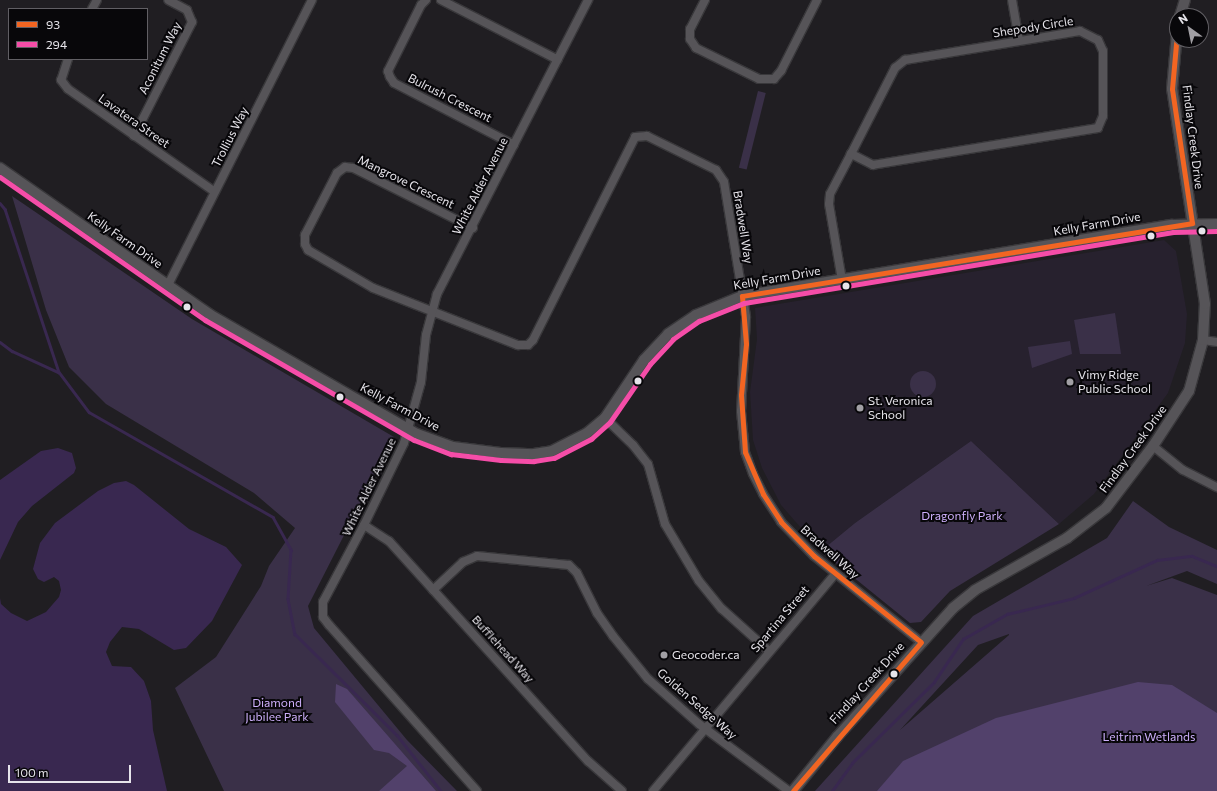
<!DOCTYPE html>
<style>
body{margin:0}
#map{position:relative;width:1217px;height:791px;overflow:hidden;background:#201e22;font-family:Commissioner,sans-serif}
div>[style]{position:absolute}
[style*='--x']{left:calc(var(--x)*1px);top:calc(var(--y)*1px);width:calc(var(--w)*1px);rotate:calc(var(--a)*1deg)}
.built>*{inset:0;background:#27212e}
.green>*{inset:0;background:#3a3048;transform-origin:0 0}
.round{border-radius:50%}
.forest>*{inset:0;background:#52416b}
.water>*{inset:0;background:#392850}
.stream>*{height:2.5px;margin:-1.25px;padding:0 1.25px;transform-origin:1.25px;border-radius:1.25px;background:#392850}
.roads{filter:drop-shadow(1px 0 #39383b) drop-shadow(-1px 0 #39383b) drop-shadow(0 1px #39383b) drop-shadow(0 -1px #39383b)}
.minor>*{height:8px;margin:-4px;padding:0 4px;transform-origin:4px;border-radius:4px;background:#565458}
.tertiary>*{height:10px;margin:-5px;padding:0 5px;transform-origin:5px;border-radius:5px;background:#565458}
.bus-1>*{height:5px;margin:-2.5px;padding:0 2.5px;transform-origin:2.5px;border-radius:2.5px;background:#f26522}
.bus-2>*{height:5px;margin:-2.5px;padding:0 2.5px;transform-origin:2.5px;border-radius:2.5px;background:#f54da8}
.dots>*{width:11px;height:11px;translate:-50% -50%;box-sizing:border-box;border:2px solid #08070a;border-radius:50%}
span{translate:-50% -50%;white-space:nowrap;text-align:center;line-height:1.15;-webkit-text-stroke:4px #08070a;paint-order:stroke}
.street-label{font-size:12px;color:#e6e4ea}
.poi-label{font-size:12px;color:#e6e4ea}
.left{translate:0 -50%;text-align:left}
.park-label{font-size:12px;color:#cdaffa}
.legend{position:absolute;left:8px;top:8px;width:140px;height:52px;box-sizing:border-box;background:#08070a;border:1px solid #615f64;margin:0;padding:5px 7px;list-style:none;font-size:12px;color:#e6e4ea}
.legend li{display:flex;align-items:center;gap:8px;height:20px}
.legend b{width:20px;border:1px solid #615f64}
.north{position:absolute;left:1169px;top:8px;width:40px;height:40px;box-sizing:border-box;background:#08070a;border:1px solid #615f64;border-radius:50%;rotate:327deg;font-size:11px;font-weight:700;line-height:16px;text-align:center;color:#e6e4ea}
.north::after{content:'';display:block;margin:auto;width:14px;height:18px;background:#a19fa4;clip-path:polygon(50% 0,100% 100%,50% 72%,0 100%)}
.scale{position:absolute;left:8px;top:765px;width:123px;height:18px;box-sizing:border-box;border:2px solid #e6e4ea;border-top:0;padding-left:5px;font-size:12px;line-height:14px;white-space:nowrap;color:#e6e4ea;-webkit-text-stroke:3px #08070a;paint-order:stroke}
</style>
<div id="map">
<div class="built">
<i style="clip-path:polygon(1164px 240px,1176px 251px,1187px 314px,1185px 343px,1168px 393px,1094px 494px,1059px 524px,971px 441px,855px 523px,821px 551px,781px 505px,762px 468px,753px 440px,750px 392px,757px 339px,755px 308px)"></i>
</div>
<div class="green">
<i style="left:758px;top:91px;width:8px;height:79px;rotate:14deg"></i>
<i style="clip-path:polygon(12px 196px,192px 319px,394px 437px,308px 606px,314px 628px,407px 740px,457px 791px,224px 791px,175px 688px,216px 657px,261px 586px,269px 566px,295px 528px,254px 493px,106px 404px,69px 367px,46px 310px)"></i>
<i style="clip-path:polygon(1115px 313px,1121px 354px,1080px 354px,1074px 320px)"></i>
<i style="clip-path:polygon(1070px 341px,1072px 354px,1032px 368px,1028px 347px)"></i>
<i class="round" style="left:910px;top:371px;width:26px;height:26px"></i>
<i style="clip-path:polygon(971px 441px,1059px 524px,950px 591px,921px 622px,910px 623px,821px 551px,855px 523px)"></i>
<i style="clip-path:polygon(evenodd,1133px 501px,1169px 527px,1217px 550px,1217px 584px,1187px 571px,1146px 586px,1172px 578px,1217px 595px,1217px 729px,929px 791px,815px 791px,973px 616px,1107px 538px,1133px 501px,1009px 634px,1009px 635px,900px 730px,978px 645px,1009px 634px)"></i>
</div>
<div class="forest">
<i style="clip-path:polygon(1138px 682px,1172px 685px,1217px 713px,1217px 791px,877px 791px,903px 761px,996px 718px)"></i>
<i style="clip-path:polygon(336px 684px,347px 689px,436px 791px,379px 791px,407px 766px,389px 753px,374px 750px,335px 702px)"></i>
</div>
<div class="water">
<i style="clip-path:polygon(58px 448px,72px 453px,76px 468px,74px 473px,32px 506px,18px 522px,0 560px,0 480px,41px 451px)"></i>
<i style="clip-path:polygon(126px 481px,134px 485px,189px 529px,226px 547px,242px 565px,212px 621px,186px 648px,174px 650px,139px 629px,122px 627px,110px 642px,106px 652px,112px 666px,131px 667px,144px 681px,151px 701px,153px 730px,167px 791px,0 791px,0 598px,1px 604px,11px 613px,27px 621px,46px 612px,59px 597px,61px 590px,59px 581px,54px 577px,44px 582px,38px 579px,33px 569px,40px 543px,55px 523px,98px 491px,114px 483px)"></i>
</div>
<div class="stream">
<i style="--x:0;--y:203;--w:8;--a:50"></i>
<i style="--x:5;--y:209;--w:172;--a:71.7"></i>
<i style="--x:59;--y:372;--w:50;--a:53.1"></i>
<i style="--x:89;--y:412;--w:212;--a:29.7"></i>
<i style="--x:273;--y:517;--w:38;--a:61"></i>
<i style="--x:291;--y:550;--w:49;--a:93.5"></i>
<i style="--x:288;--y:599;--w:36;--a:79"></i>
<i style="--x:295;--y:634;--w:144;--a:44.7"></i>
<i style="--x:397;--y:735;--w:71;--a:51.8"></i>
<i style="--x:0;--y:342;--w:15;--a:37"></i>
<i style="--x:12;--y:351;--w:51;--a:24.5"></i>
<i style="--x:832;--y:791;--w:34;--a:-54"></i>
<i style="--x:852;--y:763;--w:115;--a:-44.6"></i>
<i style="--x:934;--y:682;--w:52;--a:-56"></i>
<i style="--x:963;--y:639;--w:51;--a:-29.6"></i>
<i style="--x:1007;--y:614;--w:69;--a:-13.4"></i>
<i style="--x:1074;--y:598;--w:91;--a:-24.6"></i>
<i style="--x:1157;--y:560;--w:35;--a:-7"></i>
<i style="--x:1192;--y:556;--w:27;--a:22"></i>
</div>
<div class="roads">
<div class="minor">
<i style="--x:426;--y:0;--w:7;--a:135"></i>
<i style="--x:421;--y:5;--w:74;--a:116.6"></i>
<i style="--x:388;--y:71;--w:6;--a:72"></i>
<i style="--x:390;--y:77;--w:7;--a:56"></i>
<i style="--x:394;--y:83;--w:135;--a:27.3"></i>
<i style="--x:441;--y:0;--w:131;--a:27.1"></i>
<i style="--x:705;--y:0;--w:33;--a:117"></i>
<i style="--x:690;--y:29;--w:10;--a:90"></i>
<i style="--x:690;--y:39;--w:11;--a:56"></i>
<i style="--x:696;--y:48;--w:70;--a:26.2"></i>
<i style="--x:759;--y:79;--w:15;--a:0"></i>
<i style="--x:774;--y:79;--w:11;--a:-49"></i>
<i style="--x:781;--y:71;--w:80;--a:-63.1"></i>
<i style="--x:1012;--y:0;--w:41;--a:80.1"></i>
<i style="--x:92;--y:9;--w:10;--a:-61"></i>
<i style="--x:68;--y:59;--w:22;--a:108"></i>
<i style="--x:61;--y:80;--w:11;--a:52"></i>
<i style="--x:68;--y:89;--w:179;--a:35"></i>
<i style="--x:134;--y:136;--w:128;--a:-63"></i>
<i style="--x:192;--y:22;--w:13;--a:-113"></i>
<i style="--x:187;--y:10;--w:21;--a:-152"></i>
<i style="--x:473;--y:228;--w:134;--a:-153.4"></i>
<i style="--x:353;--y:168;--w:8;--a:-173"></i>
<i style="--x:345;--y:167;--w:10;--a:143"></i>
<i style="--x:337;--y:173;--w:70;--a:117.3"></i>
<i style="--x:305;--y:235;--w:9;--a:90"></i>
<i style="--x:305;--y:244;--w:7;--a:63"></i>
<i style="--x:308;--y:250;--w:75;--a:30.3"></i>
<i style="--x:373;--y:288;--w:156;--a:21.5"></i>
<i style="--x:518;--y:345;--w:10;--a:0"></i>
<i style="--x:528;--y:345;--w:7;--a:-45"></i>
<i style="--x:533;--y:340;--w:227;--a:-63.3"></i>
<i style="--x:635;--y:137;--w:12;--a:-5"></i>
<i style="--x:647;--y:136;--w:77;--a:26.2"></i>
<i style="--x:716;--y:170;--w:14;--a:56"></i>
<i style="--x:724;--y:182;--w:137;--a:80.7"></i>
<i style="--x:746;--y:317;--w:94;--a:93"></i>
<i style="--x:741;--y:411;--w:41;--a:84.4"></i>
<i style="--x:745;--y:452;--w:23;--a:70"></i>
<i style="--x:753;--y:474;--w:22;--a:63"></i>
<i style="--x:763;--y:494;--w:33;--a:57"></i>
<i style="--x:781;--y:522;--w:47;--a:45.9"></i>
<i style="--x:814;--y:556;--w:137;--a:38.8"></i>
<i style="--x:842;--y:280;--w:77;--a:-99.7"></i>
<i style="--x:829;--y:204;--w:10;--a:-84"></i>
<i style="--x:830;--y:194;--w:45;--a:-62.3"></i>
<i style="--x:851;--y:154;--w:97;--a:-62.9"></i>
<i style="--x:895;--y:68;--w:13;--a:-39"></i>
<i style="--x:905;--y:60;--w:177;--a:-9.4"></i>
<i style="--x:1080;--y:31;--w:20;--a:27"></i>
<i style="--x:1098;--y:40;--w:12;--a:66"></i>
<i style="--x:1103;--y:51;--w:65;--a:90"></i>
<i style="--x:1103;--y:116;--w:13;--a:113"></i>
<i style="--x:1098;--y:128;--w:228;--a:170.7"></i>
<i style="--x:873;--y:165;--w:25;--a:-153"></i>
<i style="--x:168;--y:285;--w:319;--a:-63.2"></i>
<i style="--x:1203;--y:340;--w:14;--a:8"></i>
<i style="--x:605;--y:418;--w:39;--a:44"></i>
<i style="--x:633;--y:445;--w:24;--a:52"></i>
<i style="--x:648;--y:464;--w:62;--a:74.2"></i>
<i style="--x:665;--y:524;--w:66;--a:59.2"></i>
<i style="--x:699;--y:581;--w:36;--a:51"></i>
<i style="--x:722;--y:609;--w:63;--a:41.8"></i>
<i style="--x:1153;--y:446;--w:38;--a:39"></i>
<i style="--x:1183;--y:470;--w:38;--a:27"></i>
<i style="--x:364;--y:525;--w:30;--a:33"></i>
<i style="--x:389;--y:541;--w:297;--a:47.9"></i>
<i style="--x:588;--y:761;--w:45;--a:41.4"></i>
<i style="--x:433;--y:590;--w:41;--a:-43"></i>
<i style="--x:463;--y:562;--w:15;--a:-23"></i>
<i style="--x:477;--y:556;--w:92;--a:5.6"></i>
<i style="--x:569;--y:565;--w:11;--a:45"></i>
<i style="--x:577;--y:573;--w:45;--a:63.4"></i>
<i style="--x:597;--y:613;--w:28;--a:55"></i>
<i style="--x:613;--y:636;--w:55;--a:50.9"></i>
<i style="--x:648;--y:679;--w:68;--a:41.4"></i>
<i style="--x:699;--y:724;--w:112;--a:36.7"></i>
<i style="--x:477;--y:791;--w:222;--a:-131.7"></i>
<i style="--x:329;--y:625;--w:10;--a:-127"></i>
<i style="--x:323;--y:617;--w:15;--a:-90"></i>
<i style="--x:323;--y:602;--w:87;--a:-62"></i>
<i style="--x:364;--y:525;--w:91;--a:-64"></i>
<i style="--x:404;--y:443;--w:63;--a:-74.4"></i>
<i style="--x:421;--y:382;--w:47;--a:-83.9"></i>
<i style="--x:426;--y:335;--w:42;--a:-75"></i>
<i style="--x:437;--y:294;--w:331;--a:-62.8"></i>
<i style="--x:653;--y:791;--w:283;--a:-50"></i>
</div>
<div class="tertiary">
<i style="--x:1180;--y:16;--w:17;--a:-73"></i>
<i style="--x:0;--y:168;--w:255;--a:34.9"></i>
<i style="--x:209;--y:314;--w:240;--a:30"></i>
<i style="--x:417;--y:434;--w:38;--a:20"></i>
<i style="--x:453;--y:447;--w:48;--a:7.1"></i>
<i style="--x:501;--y:453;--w:33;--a:2"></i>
<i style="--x:534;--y:454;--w:18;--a:-9"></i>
<i style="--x:552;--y:451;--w:39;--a:-27"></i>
<i style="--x:587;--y:433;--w:23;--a:-40"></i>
<i style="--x:605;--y:418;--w:70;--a:-56.1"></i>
<i style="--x:644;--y:360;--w:35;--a:-47"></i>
<i style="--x:668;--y:334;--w:34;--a:-34"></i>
<i style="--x:696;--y:315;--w:50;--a:-22.4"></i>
<i style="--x:742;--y:296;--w:436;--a:-9.4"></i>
<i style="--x:1172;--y:225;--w:45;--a:-1.3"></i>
<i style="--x:793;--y:791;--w:70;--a:-50.8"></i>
<i style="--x:837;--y:737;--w:173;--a:-48"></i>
<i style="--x:953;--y:608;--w:28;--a:-39"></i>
<i style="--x:975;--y:590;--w:106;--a:-29.5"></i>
<i style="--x:1067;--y:538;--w:49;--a:-37.6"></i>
<i style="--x:1106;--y:508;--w:78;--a:-52.8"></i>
<i style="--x:1153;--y:446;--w:66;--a:-56.8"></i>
<i style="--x:1189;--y:391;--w:53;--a:-74.6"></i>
<i style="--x:1203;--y:340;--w:36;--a:-87"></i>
<i style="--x:1205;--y:304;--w:218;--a:-98.7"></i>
<i style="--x:1172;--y:89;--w:56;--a:-84.9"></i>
</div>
</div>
<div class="bus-1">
<i style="--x:1177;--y:33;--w:56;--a:95.1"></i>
<i style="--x:1172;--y:89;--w:135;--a:81.5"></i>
<i style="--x:742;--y:296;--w:456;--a:-9.2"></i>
<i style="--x:742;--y:296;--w:48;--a:85.2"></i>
<i style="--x:746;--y:344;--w:51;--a:95.6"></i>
<i style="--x:741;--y:395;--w:57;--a:86"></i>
<i style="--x:745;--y:452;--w:46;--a:66.8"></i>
<i style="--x:763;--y:494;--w:33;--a:57"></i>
<i style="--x:781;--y:522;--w:47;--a:45.9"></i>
<i style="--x:814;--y:556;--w:137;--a:38.8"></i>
<i style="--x:793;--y:791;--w:196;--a:-49.3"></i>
</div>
<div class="bus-2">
<i style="--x:0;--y:177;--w:250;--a:34.9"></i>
<i style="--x:205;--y:320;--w:241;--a:29.9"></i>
<i style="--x:414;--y:440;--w:40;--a:21"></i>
<i style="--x:451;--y:454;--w:50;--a:6.8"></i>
<i style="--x:501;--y:460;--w:33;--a:2"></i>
<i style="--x:534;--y:461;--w:20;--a:-9"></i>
<i style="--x:554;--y:458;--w:42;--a:-27.2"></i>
<i style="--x:591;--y:439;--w:25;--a:-42"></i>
<i style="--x:610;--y:422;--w:70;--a:-55.4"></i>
<i style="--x:650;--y:364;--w:34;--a:-47"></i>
<i style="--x:673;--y:339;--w:32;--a:-35"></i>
<i style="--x:699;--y:321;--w:48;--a:-21.8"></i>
<i style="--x:744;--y:303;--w:435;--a:-9.4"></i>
<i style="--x:1173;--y:232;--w:44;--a:-1.3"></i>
</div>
<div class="dots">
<i style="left:1202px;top:231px;background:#e6e4ea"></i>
<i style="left:1151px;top:236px;background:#e6e4ea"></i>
<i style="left:846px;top:286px;background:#e6e4ea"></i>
<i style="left:187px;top:307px;background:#e6e4ea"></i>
<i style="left:638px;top:381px;background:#e6e4ea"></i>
<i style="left:1070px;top:382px;background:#a19fa4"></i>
<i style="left:340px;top:397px;background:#e6e4ea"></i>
<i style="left:860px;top:408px;background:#a19fa4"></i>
<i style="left:664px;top:655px;background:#a19fa4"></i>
<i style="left:894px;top:674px;background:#e6e4ea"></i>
</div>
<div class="street-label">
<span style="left:1033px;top:27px;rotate:-9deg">Shepody Circle</span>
<span style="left:160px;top:58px;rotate:-63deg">Aconitum Way</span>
<span style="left:450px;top:98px;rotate:27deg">Bulrush Crescent</span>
<span style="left:134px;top:121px;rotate:35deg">Lavatera Street</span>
<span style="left:230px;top:137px;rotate:-63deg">Trollius Way</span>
<span style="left:1193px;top:137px;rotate:83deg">Findlay Creek Drive</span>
<span style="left:406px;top:182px;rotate:26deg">Mangrove Crescent</span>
<span style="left:480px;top:186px;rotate:-63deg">White Alder Avenue</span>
<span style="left:1097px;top:224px;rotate:-10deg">Kelly Farm Drive</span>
<span style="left:743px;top:227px;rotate:81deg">Bradwell Way</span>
<span style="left:125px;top:240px;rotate:35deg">Kelly Farm Drive</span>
<span style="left:777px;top:278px;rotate:-10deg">Kelly Farm Drive</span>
<span style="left:400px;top:407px;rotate:28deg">Kelly Farm Drive</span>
<span style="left:1133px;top:449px;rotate:-54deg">Findlay Creek Drive</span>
<span style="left:369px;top:487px;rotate:-64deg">White Alder Avenue</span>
<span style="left:830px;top:552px;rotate:42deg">Bradwell Way</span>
<span style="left:780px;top:619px;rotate:-50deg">Spartina Street</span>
<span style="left:503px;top:649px;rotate:48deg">Bufflehead Way</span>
<span style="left:867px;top:683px;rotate:-48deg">Findlay Creek Drive</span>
<span style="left:697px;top:704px;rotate:41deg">Golden Sedge Way</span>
</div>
<div class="poi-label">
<span class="left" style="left:1078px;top:382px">Vimy Ridge<br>Public School</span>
<span class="left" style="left:868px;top:408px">St. Veronica<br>School</span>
<span class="left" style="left:672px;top:655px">Geocoder.ca</span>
</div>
<div class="park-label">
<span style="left:962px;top:516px">Dragonfly Park</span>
<span style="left:277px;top:710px">Diamond<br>Jubilee Park</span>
<span style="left:1149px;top:737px">Leitrim Wetlands</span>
</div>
<ul class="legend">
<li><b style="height:5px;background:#f26522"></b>93</li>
<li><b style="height:5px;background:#f54da8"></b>294</li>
</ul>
<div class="north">N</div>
<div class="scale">100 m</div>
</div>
